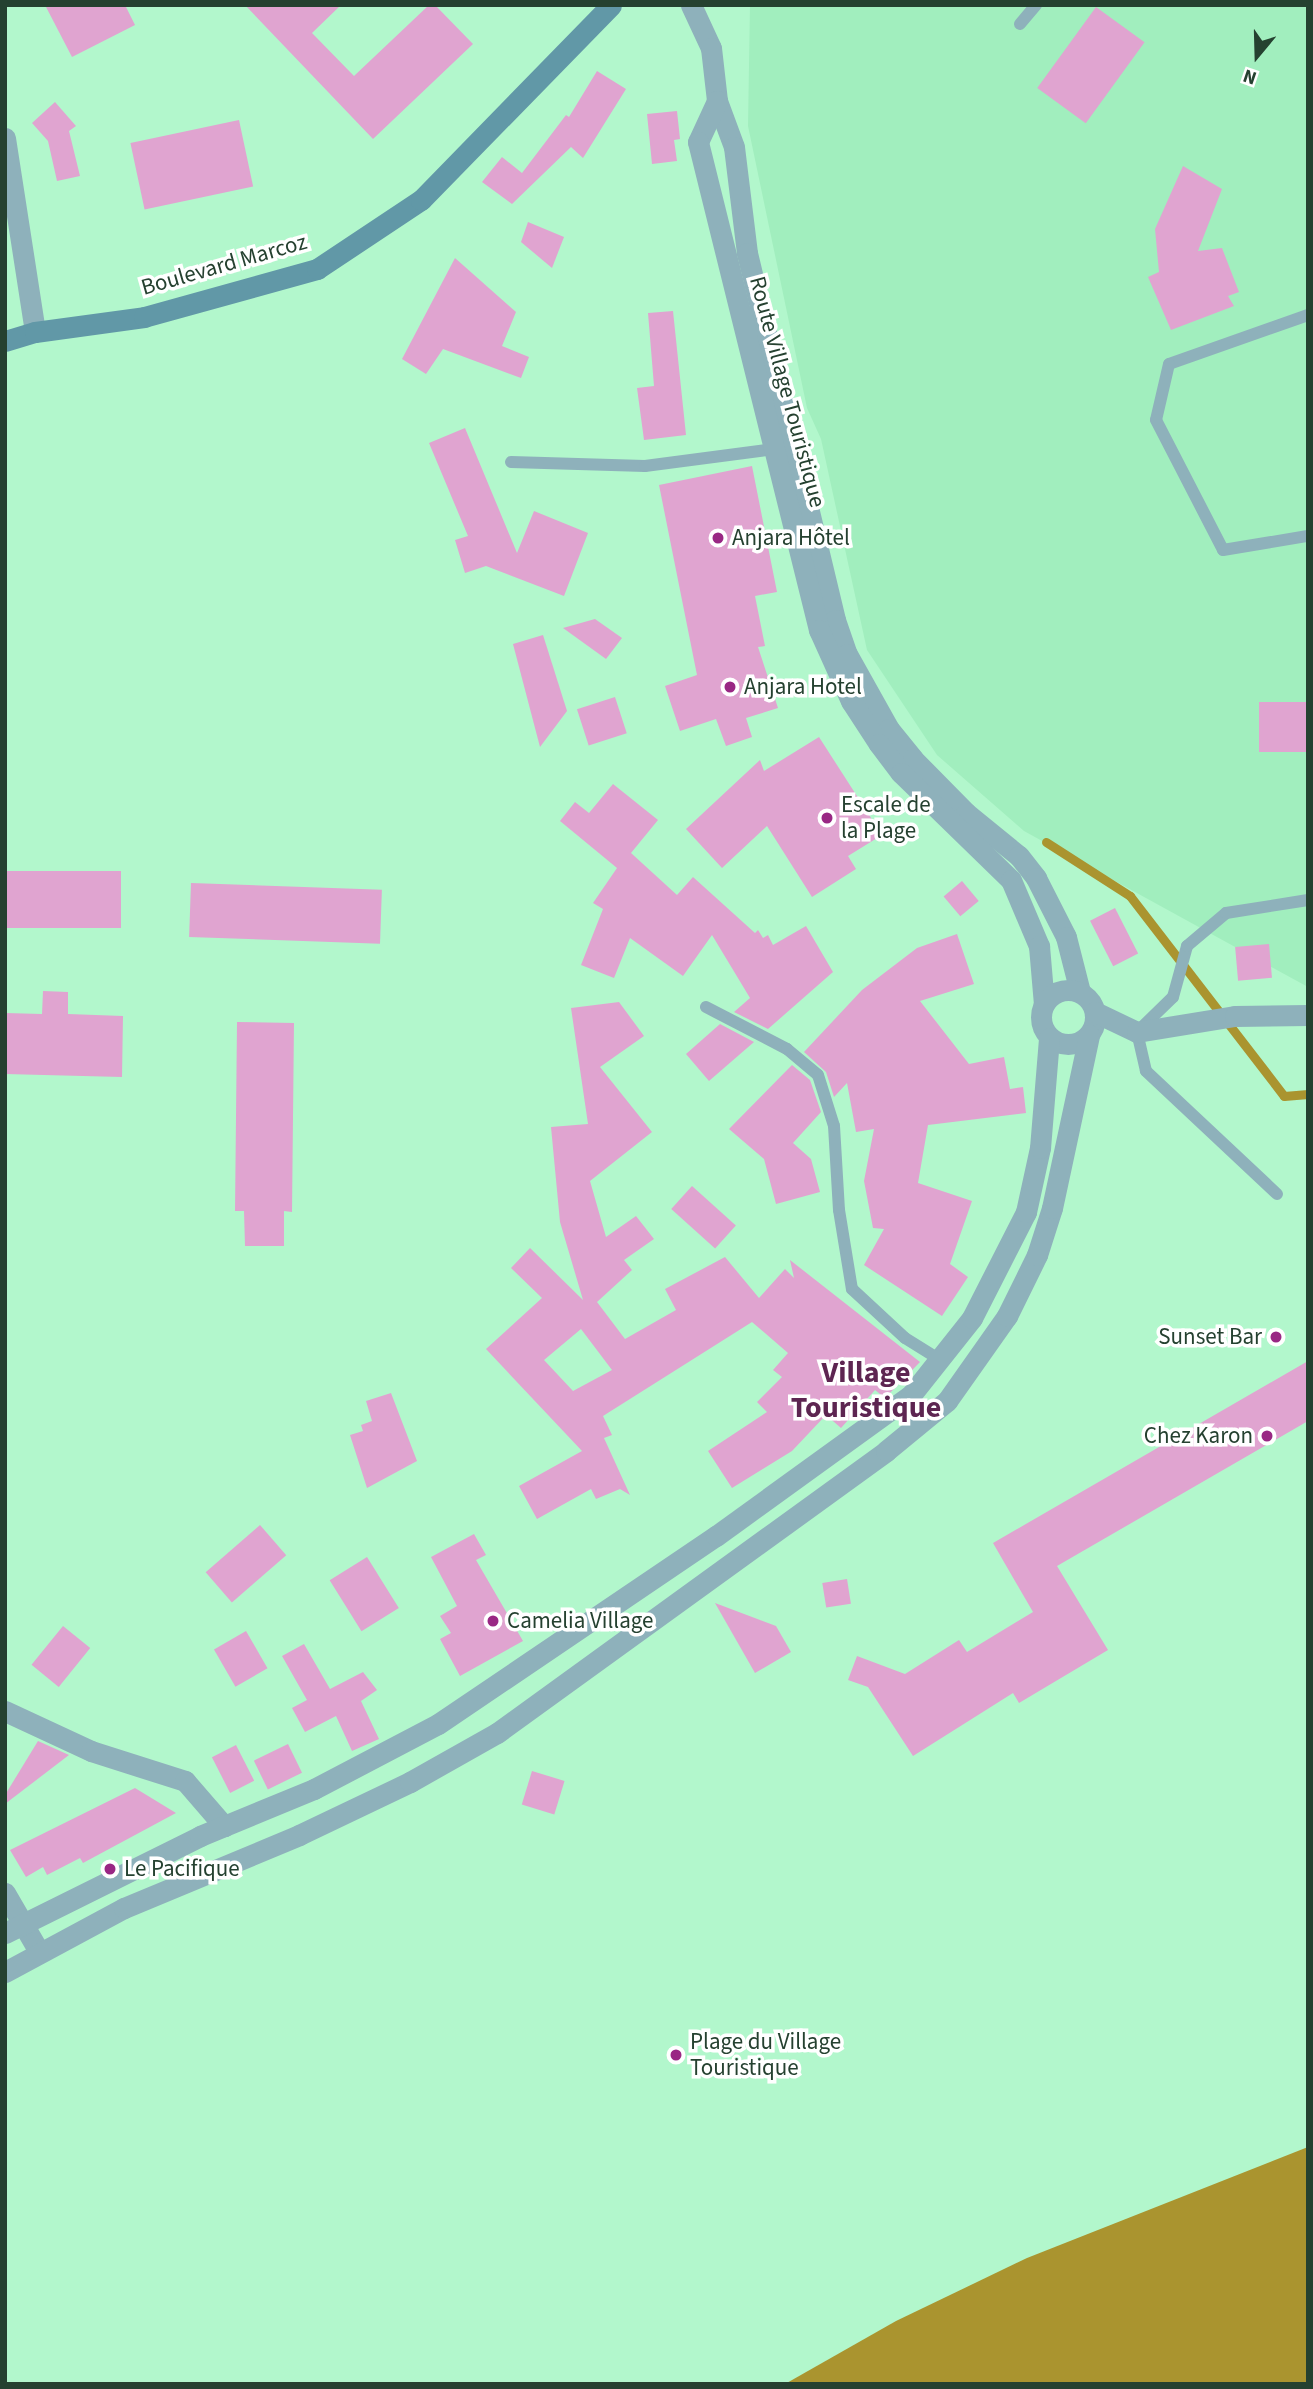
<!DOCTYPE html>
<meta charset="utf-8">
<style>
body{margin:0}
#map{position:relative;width:1313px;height:2389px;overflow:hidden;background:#b2f7cc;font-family:"Source Sans 3",sans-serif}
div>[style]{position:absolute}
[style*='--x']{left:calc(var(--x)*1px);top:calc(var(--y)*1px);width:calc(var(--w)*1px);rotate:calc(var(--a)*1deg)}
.built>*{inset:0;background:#a1eebe}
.water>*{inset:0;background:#aa942f}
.stream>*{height:9px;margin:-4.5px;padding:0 4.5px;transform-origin:4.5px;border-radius:4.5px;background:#aa942f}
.building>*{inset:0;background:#e0a4d0;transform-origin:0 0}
.lane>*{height:12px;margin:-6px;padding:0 6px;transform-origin:6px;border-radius:6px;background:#8eb1bb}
.street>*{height:21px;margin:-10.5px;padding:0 10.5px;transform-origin:10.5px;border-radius:10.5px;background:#8eb1bb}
.street>.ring{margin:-10.5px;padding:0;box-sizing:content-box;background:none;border:21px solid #8eb1bb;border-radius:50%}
.secondary>*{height:21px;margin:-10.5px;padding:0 10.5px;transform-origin:10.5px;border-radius:10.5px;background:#6198a7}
.dots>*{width:19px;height:19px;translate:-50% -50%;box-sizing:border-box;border:4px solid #fff;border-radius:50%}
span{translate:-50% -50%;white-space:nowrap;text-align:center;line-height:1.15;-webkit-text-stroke:7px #fff;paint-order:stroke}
.street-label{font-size:23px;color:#254130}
.poi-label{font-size:23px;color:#254130}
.left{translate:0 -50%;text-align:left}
.right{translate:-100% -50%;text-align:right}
.district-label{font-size:30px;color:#5d2551;font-weight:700}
.frame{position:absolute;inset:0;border:7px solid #254130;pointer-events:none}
.north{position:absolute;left:1222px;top:21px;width:70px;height:70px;-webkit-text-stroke:5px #fff;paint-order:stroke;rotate:199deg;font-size:19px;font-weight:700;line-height:28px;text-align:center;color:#254130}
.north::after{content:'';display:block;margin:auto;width:24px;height:32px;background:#254130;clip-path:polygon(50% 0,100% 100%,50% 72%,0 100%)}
</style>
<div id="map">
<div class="built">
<i style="clip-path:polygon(750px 5px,1308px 5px,1308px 987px,1024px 831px,937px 755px,867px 650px,821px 439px,807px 408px,748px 126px)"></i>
</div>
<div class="water">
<i style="clip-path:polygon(1308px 2147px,1308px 2384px,785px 2384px,896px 2321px,1027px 2258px)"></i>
</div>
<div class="stream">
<i style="--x:1046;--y:842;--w:100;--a:32.7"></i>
<i style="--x:1130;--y:896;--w:252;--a:52.4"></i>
<i style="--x:1284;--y:1096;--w:24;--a:-5"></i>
</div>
<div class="building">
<i style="clip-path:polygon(45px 5px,125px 5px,135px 25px,72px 57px)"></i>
<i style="clip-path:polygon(245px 5px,341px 5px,312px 33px,354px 76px,429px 5px,435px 5px,473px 44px,373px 139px)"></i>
<i style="left:1096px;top:7px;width:60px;height:100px;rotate:36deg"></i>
<i style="clip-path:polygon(597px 71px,626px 89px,583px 158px,571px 147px,512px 204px,482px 182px,502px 157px,522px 173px,566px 115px,569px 117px)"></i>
<i style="clip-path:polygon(55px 102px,76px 126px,69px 131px,80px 176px,57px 181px,48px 141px,32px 123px)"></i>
<i style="clip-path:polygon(677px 111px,680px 139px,674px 140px,677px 161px,652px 164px,647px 114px)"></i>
<i style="left:239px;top:120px;width:68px;height:111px;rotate:78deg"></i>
<i style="clip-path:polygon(1183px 166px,1222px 189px,1198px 251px,1222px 248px,1239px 292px,1228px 296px,1234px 306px,1171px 330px,1148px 277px,1159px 272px,1155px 229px)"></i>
<i style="clip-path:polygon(528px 222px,564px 237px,552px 268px,521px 242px)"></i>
<i style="clip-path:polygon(455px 258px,516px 312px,502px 346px,529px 357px,521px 378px,443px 349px,426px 374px,402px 359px)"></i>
<i style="clip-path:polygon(673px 311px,686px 435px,644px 440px,637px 388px,654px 386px,648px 313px)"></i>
<i style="clip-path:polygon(465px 428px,517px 553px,534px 511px,588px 533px,564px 596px,486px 566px,465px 573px,455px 540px,468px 536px,429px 443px)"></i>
<i style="clip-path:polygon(752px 466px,777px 592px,755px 596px,765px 646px,758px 647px,778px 708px,746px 718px,752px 737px,726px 746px,716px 719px,680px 731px,665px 686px,697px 675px,659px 485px)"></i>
<i style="clip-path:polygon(595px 619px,622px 638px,606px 659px,563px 628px)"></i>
<i style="clip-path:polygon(543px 635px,567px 711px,540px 747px,513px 644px)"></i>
<i style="left:615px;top:697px;width:38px;height:40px;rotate:72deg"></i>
<i style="left:1308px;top:702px;width:50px;height:49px;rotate:90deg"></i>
<i style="clip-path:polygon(819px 737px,882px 835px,848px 856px,856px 869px,812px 897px,767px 826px,722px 868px,686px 829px,760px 760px,764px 771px)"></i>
<i style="clip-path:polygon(613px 784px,658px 820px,631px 853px,677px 895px,693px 877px,755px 933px,758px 930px,763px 938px,768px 935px,773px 945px,806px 926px,833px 972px,768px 1029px,734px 1012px,750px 998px,712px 935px,683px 976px,630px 938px,614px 978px,581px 965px,603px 909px,593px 903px,617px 868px,560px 821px,575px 802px,589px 813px)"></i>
<i style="left:5px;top:871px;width:116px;height:57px"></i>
<i style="left:962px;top:881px;width:26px;height:24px;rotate:50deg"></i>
<i style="left:191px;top:883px;width:191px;height:54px;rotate:2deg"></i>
<i style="left:1115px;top:908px;width:51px;height:28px;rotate:63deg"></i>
<i style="clip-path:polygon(957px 934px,974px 984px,920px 1001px,969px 1064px,1004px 1057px,1010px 1089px,1023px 1087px,1026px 1113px,928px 1125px,918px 1183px,972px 1201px,950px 1264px,968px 1277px,942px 1316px,864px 1265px,884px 1229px,873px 1228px,864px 1181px,874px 1129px,856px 1132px,847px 1083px,834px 1097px,826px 1072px,804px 1052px,862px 990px,917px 948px)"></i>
<i style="left:1269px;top:944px;width:34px;height:34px;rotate:85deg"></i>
<i style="clip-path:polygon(43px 991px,68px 992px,68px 1014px,123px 1016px,122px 1077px,5px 1074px,5px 1013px,42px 1014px)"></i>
<i style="clip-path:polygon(evenodd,619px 1002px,644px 1036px,600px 1067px,652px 1132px,590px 1181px,606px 1237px,636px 1216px,654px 1239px,624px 1260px,632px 1270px,597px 1302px,625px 1339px,676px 1310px,665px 1289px,725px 1257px,759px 1298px,785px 1269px,794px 1278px,790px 1260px,920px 1362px,885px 1398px,875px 1390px,841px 1428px,826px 1415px,792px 1451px,732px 1488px,708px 1451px,767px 1412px,757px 1402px,782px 1377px,773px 1370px,788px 1353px,752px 1322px,603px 1416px,612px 1435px,604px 1438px,630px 1495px,620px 1489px,596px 1499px,591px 1489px,537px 1519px,519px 1486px,582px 1451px,486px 1349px,542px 1298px,511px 1268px,530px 1248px,583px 1300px,560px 1222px,551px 1127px,588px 1124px,571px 1008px,619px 1002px,581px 1329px,612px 1370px,573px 1391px,544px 1360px,581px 1329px)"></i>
<i style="clip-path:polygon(237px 1022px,294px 1023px,292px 1212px,284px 1211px,284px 1246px,245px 1246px,244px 1211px,235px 1211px)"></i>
<i style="clip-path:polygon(720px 1024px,754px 1042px,709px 1081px,686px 1054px)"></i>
<i style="clip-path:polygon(792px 1065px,810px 1080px,821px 1112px,793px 1143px,811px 1159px,820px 1192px,776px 1204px,764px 1159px,729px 1129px)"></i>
<i style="left:692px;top:1186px;width:59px;height:31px;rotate:42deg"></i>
<i style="clip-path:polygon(1308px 1361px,1308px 1421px,1057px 1566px,1108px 1650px,1019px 1703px,1013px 1693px,913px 1756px,868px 1687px,848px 1680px,857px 1656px,905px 1674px,959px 1640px,967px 1652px,1033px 1612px,993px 1543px)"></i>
<i style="clip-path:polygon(391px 1393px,417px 1461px,367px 1488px,350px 1435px,363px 1431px,361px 1425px,372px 1421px,366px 1401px)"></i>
<i style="left:260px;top:1525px;width:40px;height:72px;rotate:49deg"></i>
<i style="clip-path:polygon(474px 1534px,486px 1555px,476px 1560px,523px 1641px,460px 1676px,440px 1639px,451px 1633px,440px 1616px,457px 1606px,431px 1557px)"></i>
<i style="left:367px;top:1557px;width:60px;height:44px;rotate:58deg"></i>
<i style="left:847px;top:1579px;width:25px;height:25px;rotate:81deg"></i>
<i style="clip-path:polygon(715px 1603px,776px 1626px,791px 1652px,755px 1673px)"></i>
<i style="left:63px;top:1626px;width:35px;height:50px;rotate:39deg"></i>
<i style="left:246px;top:1631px;width:43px;height:37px;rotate:60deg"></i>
<i style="clip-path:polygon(304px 1644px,330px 1689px,363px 1672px,377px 1690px,361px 1701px,379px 1739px,352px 1751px,336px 1716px,305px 1732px,292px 1708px,307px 1700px,282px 1656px)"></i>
<i style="clip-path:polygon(38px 1741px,69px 1755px,5px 1804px,5px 1795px)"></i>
<i style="left:288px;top:1744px;width:32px;height:38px;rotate:64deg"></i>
<i style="left:236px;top:1745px;width:40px;height:27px;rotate:63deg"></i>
<i style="left:532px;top:1771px;width:34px;height:35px;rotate:17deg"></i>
<i style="clip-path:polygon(135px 1788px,176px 1813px,83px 1863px,80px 1858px,47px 1875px,43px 1867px,26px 1877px,10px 1850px)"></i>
</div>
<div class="lane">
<i style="--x:1020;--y:24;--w:25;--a:-50"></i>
<i style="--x:1308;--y:315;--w:147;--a:160.6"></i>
<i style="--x:1169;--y:364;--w:57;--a:103.1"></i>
<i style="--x:1156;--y:420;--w:146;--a:62.7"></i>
<i style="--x:1223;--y:550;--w:86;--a:-9.4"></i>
<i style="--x:511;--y:462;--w:134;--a:1.7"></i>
<i style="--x:645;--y:466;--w:131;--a:-7.5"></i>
<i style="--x:706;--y:1007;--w:91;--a:27.4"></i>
<i style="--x:787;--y:1049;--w:40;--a:40"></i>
<i style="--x:818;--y:1075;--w:53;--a:72.6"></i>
<i style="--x:834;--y:1126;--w:84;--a:86.6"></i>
<i style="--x:839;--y:1210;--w:80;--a:80.7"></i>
<i style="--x:852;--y:1289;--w:72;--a:42.8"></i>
<i style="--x:905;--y:1338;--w:44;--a:31.9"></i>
<i style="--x:1277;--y:1194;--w:180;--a:-136.8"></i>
<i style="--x:1146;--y:1071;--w:40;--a:-103"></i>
<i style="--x:1137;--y:1032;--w:50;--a:-44.2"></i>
<i style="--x:1173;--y:997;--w:53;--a:-74.6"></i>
<i style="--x:1187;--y:946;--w:51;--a:-40.2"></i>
<i style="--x:1226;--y:913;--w:83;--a:-9"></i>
</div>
<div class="street">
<i style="--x:691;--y:5;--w:47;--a:65.1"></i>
<i style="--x:711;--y:48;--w:53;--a:83.5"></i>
<i style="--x:717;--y:101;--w:49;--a:69.7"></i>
<i style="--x:734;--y:147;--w:107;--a:83"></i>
<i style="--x:747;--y:253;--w:377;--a:76.5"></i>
<i style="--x:835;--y:620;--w:36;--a:71"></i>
<i style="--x:847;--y:654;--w:86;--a:60.8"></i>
<i style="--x:889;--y:729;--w:38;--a:51"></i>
<i style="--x:913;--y:759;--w:76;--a:45.5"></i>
<i style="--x:966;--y:813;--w:68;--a:39.1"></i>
<i style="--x:1019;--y:856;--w:28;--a:52"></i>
<i style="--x:1036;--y:878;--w:66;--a:63"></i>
<i style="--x:1066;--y:937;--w:57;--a:75.7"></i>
<i style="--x:717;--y:101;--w:45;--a:114.9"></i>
<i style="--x:698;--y:142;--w:503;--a:76.07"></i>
<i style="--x:819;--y:630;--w:78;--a:65.7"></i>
<i style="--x:851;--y:701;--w:51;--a:56.9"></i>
<i style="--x:879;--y:744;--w:36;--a:53"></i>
<i style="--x:901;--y:773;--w:153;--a:44.2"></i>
<i style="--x:1011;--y:880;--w:72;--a:67"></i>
<i style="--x:1039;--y:946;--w:58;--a:85.1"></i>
<i style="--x:5;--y:138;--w:196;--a:81.2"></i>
<i class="ring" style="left:1041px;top:990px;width:33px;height:33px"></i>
<i style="--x:1095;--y:1012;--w:47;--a:25.5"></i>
<i style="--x:1137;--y:1032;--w:99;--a:-9.3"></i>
<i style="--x:1235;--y:1016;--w:73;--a:-0.8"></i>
<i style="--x:5;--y:1711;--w:95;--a:24.9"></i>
<i style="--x:91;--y:1751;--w:99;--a:17.7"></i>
<i style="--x:185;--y:1781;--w:60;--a:49.1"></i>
<i style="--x:5;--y:1893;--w:66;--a:59.9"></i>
<i style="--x:5;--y:1933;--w:218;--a:-26.4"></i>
<i style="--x:200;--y:1836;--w:123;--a:-22.4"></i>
<i style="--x:314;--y:1789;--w:140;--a:-27.7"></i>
<i style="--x:438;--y:1724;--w:336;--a:-34.1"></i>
<i style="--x:716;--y:1536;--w:241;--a:-35.9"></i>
<i style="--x:911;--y:1395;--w:98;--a:-51.6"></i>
<i style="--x:972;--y:1318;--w:119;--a:-63"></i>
<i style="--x:1026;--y:1212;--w:66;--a:-77.7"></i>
<i style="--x:1040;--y:1148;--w:110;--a:-85.3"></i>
<i style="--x:5;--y:1972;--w:135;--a:-28.3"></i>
<i style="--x:124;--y:1908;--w:190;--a:-22.6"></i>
<i style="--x:299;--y:1835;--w:123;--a:-25.5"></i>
<i style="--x:410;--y:1782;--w:100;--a:-29.4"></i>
<i style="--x:497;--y:1733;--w:480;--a:-35.9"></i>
<i style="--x:886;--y:1451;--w:79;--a:-39.3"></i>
<i style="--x:947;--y:1401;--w:104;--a:-54.8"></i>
<i style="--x:1007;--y:1316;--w:68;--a:-63.8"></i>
<i style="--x:1037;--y:1255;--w:49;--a:-72.3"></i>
<i style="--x:1052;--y:1208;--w:177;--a:-77.9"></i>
</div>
<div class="secondary">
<i style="--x:5;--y:341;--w:31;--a:-17"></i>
<i style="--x:35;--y:332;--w:110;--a:-7.8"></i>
<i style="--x:144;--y:317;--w:180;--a:-15.5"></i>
<i style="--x:317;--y:269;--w:125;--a:-33.6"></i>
<i style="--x:421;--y:200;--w:272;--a:-45.7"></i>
</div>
<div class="dots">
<i style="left:718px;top:538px;background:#992784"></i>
<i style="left:730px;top:687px;background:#992784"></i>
<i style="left:827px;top:818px;background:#992784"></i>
<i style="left:1276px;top:1337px;background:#992784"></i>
<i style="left:1267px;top:1436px;background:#992784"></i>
<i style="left:493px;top:1621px;background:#992784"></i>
<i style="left:110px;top:1869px;background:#992784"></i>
<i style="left:676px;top:2055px;background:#992784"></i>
</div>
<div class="street-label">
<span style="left:224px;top:265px;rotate:-16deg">Boulevard Marcoz</span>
<span style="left:787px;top:392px;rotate:75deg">Route Village Touristique</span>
</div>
<div class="poi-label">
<span class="left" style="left:732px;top:538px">Anjara Hôtel</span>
<span class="left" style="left:744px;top:687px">Anjara Hotel</span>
<span class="left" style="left:841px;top:818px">Escale de<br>la Plage</span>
<span class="right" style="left:1262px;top:1337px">Sunset Bar</span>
<span class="right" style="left:1253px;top:1436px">Chez Karon</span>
<span class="left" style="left:507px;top:1621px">Camelia Village</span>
<span class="left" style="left:124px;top:1869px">Le Pacifique</span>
<span class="left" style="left:690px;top:2055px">Plage du Village<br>Touristique</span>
</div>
<div class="district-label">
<span style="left:866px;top:1390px">Village<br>Touristique</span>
</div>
<div class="frame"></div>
<div class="north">N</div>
</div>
